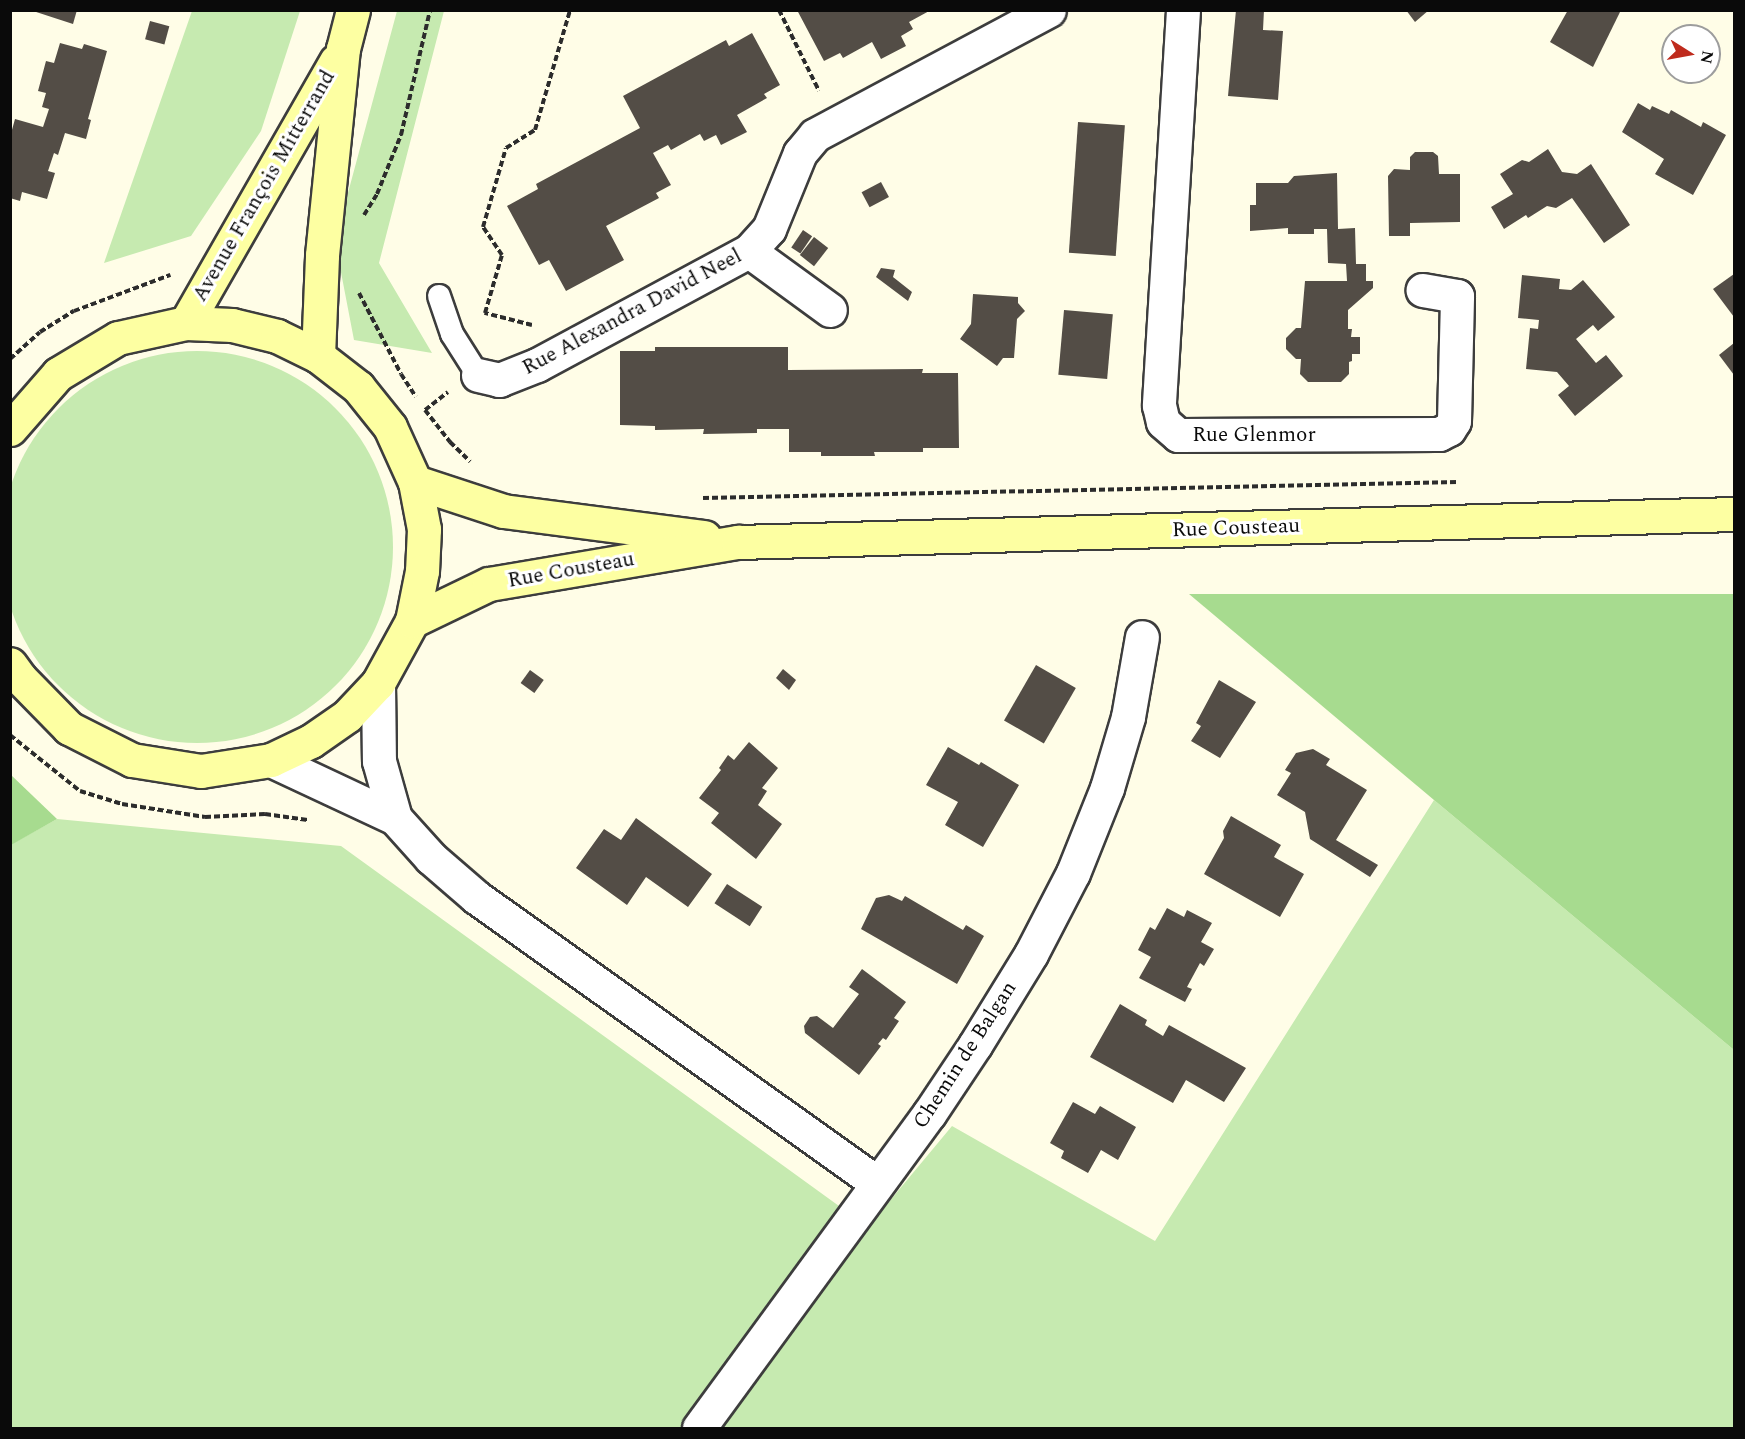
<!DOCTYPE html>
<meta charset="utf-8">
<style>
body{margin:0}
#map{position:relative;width:1745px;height:1439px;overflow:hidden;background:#fffde7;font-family:Spectral,serif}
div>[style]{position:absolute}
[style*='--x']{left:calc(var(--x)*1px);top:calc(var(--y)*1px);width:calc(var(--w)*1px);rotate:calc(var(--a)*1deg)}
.green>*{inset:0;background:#c6eab0}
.round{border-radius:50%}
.forest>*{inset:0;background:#a7db8f}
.building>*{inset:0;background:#534d46;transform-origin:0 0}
.path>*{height:4px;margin-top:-2px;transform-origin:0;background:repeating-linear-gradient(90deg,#2c2c2c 0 6px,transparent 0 9px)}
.roads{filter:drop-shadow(2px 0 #3d3d3d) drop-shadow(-2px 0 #3d3d3d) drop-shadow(0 2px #3d3d3d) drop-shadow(0 -2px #3d3d3d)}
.service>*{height:22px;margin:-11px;padding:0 11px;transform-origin:11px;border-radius:11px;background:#fff}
.minor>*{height:33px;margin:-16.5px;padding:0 16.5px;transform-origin:16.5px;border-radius:16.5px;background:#fff}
.secondary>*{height:33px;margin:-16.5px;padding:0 16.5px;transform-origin:16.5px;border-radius:16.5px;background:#fdffa2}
span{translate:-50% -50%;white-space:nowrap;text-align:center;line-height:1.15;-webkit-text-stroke:6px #fff;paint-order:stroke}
.street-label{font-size:21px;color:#0a0a0a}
.frame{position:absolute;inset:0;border:12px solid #0a0a0a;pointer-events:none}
.north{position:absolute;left:1661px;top:24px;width:60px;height:60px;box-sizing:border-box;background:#fff;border:2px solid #9d9d9d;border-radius:50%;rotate:101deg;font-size:16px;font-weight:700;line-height:24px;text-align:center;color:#0a0a0a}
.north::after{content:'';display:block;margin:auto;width:21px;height:27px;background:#bf2b1d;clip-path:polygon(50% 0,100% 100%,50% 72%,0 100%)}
</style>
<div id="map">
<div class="green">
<i style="clip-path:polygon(192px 11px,300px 11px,261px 131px,191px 236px,104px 263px)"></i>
<i style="clip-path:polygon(397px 11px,444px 11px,379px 263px,432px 353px,354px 340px,335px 241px)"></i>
<i class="round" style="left:1px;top:351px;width:392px;height:392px"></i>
<i style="clip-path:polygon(1434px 800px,1734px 1050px,1734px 1428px,11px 1428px,10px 845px,57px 819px,341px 846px,868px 1227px,952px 1126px,1155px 1241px)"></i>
</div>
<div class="forest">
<i style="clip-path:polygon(1189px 594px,1734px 594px,1734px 1050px,1434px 800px)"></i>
<i style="clip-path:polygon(10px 774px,57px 819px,11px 845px,10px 845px)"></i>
</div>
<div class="building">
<i style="clip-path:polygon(30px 10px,77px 10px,73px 24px)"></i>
<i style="clip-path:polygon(797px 10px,931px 10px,909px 22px,913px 29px,901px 36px,906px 46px,881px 59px,872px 42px,843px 58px,840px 53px,824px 61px)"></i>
<i style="clip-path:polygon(1236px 10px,1264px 10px,1263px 30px,1283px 31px,1278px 100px,1228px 96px)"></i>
<i style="clip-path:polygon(1406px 10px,1429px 10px,1415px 22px)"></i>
<i style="clip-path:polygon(1568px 10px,1621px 10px,1593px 67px,1550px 42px)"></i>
<i style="left:150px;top:21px;width:20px;height:19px;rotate:15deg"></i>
<i style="clip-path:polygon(752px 33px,780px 85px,764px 94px,767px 98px,737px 115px,747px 132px,721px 145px,716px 135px,704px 141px,700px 134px,671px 150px,668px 145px,653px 153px,671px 185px,656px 193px,659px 198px,606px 226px,624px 260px,566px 291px,549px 260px,539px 265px,507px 206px,538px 189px,536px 184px,640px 128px,623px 96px,726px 40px,729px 46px)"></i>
<i style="clip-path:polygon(60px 43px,82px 49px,84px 44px,107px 51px,88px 119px,91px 120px,86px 139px,65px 133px,58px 155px,54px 153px,48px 171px,55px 173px,47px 199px,22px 192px,20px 201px,10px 198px,10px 137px,15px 119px,43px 127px,49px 109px,42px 107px,46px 93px,38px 91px,46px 61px,54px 63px)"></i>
<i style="clip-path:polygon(1638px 103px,1650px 110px,1652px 106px,1669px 114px,1671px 110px,1701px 127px,1703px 122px,1726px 135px,1693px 195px,1655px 174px,1664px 159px,1622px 132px)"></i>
<i style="left:1078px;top:122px;width:47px;height:131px;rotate:4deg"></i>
<i style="clip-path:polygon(1548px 149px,1562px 172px,1577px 174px,1591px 164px,1630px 225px,1604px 243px,1572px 198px,1556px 208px,1547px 206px,1528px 218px,1526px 215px,1504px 229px,1491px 207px,1513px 194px,1500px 174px,1522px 160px,1529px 162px)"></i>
<i style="clip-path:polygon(1415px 152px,1433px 152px,1438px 156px,1439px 174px,1460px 174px,1460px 222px,1410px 223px,1410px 236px,1389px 236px,1388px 176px,1394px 169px,1410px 170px,1410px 157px)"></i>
<i style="clip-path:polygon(1337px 173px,1338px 229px,1355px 228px,1356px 264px,1366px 264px,1366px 281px,1373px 281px,1373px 288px,1348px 310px,1348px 329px,1352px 329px,1351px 337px,1360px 337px,1360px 354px,1352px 354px,1352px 361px,1349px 362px,1349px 374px,1341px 382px,1308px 382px,1300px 374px,1301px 359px,1296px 359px,1286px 349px,1286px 338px,1296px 328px,1301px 328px,1305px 281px,1347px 281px,1346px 264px,1328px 263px,1327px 229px,1314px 229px,1314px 234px,1288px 234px,1288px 228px,1250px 231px,1250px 205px,1256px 205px,1256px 183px,1288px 183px,1294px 176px)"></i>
<i style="left:881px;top:182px;width:17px;height:22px;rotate:62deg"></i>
<i style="left:803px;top:230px;width:11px;height:21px;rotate:34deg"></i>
<i style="left:814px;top:237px;width:18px;height:23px;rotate:38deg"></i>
<i style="clip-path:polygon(881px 268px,895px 270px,893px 277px,912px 292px,908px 301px,876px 277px)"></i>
<i style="clip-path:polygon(1734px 274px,1734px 317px,1713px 289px)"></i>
<i style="clip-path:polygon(1522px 275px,1560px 279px,1559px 289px,1571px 290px,1583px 280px,1615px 317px,1598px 331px,1593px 325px,1576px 339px,1596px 363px,1606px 355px,1623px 376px,1575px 416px,1558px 395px,1569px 386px,1557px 372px,1526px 369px,1530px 328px,1538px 329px,1539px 320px,1518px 318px)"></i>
<i style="clip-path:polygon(973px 294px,1018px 297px,1018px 303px,1025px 311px,1017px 319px,1014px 358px,1003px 358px,997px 366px,960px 339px,971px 324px)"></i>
<i style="left:1064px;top:310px;width:49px;height:65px;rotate:5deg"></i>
<i style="clip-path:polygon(1734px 343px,1734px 375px,1719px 355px)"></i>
<i style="clip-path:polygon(655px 347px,788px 347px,788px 370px,923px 369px,922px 373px,958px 373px,959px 448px,923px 448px,923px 452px,874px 452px,875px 456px,821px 456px,821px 452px,789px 452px,789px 429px,757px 429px,757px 433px,703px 434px,704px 429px,655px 430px,655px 426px,620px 425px,620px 351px,655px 351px)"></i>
<i style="left:1036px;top:665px;width:46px;height:64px;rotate:30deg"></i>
<i style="clip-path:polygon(783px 669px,796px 680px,789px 690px,776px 678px)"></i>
<i style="left:530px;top:670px;width:17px;height:16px;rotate:36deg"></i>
<i style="clip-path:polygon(1219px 680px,1256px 702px,1220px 758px,1191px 741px,1201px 726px,1196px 723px)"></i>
<i style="clip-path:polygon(749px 742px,778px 768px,762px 788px,767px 791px,758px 805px,782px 824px,756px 859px,711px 823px,719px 813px,699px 798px,721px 770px,719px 768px,728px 755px,734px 760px)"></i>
<i style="clip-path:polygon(948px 747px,979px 765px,981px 762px,1019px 785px,983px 847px,945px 825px,958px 802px,926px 785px)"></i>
<i style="clip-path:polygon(1313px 749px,1330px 759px,1326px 765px,1367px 790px,1336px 840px,1378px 865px,1370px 877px,1310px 839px,1305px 812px,1277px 795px,1291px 773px,1285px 770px,1296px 753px)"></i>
<i style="clip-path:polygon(1231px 816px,1281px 845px,1274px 857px,1304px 874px,1280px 917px,1204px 874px,1224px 838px,1223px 831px)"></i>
<i style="clip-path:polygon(636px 818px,712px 874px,688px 907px,646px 877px,627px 905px,576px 868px,604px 829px,621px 840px)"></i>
<i style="left:727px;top:884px;width:42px;height:23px;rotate:33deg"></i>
<i style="clip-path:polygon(889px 895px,902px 901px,905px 896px,963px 930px,966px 925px,984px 936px,957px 984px,861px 929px,876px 898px)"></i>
<i style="clip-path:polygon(1167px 908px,1184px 917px,1187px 910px,1212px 923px,1201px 942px,1214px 949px,1204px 966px,1200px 963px,1187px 987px,1192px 989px,1185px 1002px,1139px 978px,1151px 957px,1138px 950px,1150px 927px,1155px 930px)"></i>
<i style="clip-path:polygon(862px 969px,906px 1002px,894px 1018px,899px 1021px,886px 1040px,883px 1038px,878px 1044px,881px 1046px,859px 1075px,805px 1033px,804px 1026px,810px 1017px,817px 1016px,833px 1028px,859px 994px,849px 987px)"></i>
<i style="clip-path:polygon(1120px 1004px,1147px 1020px,1145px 1025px,1163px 1036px,1169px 1025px,1246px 1068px,1224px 1102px,1186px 1080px,1173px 1103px,1090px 1057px)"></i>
<i style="clip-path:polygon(1073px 1102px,1095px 1114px,1100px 1106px,1136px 1127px,1118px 1160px,1101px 1150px,1088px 1173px,1061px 1158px,1064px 1151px,1050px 1143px)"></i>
</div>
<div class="path">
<i style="--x:779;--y:10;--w:90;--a:63.7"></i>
<i style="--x:364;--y:215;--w:25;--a:-58"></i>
<i style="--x:377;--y:194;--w:64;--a:-67.9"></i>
<i style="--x:401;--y:135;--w:128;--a:-76.9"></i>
<i style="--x:359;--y:293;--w:91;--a:62.6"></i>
<i style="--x:401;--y:374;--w:27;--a:57"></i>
<i style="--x:532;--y:325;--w:49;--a:-165.7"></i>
<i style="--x:485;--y:313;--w:60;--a:-73.7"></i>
<i style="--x:502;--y:255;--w:34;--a:-124"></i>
<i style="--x:483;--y:227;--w:82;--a:-73.8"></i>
<i style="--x:506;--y:148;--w:34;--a:-32"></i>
<i style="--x:535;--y:130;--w:125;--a:-73.7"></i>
<i style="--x:10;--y:359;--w:40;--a:-42"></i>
<i style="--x:40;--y:332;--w:40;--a:-32"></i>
<i style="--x:74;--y:311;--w:103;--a:-20.6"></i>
<i style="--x:425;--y:410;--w:41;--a:52"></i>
<i style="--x:450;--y:442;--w:28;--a:44"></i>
<i style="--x:425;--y:410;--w:29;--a:-38"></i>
<i style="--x:703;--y:498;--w:755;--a:-1.21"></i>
<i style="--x:10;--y:735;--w:90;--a:38.7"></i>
<i style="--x:80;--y:791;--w:44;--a:17.2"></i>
<i style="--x:122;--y:804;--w:84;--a:8.9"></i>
<i style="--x:205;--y:817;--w:60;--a:-2.9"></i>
<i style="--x:265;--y:814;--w:43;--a:7.9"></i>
</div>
<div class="roads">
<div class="service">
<i style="--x:439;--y:296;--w:40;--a:71.1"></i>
<i style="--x:452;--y:334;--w:49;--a:57.6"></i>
</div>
<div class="minor">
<i style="--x:1183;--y:10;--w:396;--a:93.5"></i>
<i style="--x:1159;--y:405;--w:17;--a:77"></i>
<i style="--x:1163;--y:422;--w:20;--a:41"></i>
<i style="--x:1178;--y:435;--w:261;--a:-0.2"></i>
<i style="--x:1439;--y:434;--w:11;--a:-27"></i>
<i style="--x:1449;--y:429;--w:9;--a:-58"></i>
<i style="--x:1454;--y:421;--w:125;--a:-88.6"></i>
<i style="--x:1457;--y:296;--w:35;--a:-170"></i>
<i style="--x:749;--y:251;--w:100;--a:36.1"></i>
<i style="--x:478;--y:375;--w:22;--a:13"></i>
<i style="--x:499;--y:380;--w:41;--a:-21.5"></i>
<i style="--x:537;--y:365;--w:241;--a:-28.3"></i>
<i style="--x:749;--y:251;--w:30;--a:-48"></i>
<i style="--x:769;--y:229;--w:82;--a:-67.8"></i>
<i style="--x:800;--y:153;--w:23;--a:-50"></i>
<i style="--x:815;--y:135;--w:265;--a:-28.1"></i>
<i style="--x:378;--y:683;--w:78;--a:89.3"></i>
<i style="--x:379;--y:761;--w:59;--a:74.3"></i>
<i style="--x:271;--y:760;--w:137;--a:25.1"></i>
<i style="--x:395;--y:818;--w:54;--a:48"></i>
<i style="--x:431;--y:858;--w:60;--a:40.9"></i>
<i style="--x:476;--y:897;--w:493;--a:35.5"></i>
<i style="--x:699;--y:1428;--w:389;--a:-53.8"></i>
<i style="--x:929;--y:1114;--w:83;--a:-56.3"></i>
<i style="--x:975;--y:1045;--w:107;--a:-58.4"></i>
<i style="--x:1031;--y:954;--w:91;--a:-62.6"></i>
<i style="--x:1073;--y:873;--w:92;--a:-68.2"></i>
<i style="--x:1107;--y:788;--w:74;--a:-73.5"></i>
<i style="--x:1128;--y:717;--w:81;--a:-80.1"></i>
</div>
<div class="secondary">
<i style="--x:186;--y:323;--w:302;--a:-60.2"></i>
<i style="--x:318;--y:356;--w:101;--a:-87.7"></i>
<i style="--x:322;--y:255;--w:207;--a:-84.2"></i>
<i style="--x:343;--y:49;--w:40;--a:-75.6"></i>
<i style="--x:10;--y:429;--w:73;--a:-48.9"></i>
<i style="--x:58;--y:374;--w:70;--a:-31"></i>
<i style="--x:118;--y:338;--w:70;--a:-12.4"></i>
<i style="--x:186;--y:323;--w:46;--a:2.5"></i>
<i style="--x:232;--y:325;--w:46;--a:13.7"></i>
<i style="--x:277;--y:336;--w:46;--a:26"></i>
<i style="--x:318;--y:356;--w:51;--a:37.8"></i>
<i style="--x:358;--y:387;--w:51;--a:51.3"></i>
<i style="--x:390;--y:427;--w:60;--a:65.6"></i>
<i style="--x:415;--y:482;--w:48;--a:79.2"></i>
<i style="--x:424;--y:529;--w:42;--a:92.7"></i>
<i style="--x:422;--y:571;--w:51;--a:101.3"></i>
<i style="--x:412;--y:621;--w:71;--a:118.7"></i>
<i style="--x:378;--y:683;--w:45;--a:133.2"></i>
<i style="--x:347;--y:716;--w:44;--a:145.2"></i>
<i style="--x:311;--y:741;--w:44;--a:154.6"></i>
<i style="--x:271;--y:760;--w:71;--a:171.1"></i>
<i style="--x:201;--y:771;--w:70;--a:-170.9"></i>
<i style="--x:132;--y:760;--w:71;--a:-153.1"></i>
<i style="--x:69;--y:728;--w:70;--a:-134.4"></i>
<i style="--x:20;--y:678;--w:17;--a:-126"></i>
<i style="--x:415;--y:482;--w:93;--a:18.2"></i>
<i style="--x:503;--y:511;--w:203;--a:7.4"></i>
<i style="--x:412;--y:621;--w:85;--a:-25.7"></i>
<i style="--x:489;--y:584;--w:253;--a:-9.6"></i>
<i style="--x:738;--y:542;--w:996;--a:-1.61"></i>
</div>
</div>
<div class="street-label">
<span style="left:264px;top:186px;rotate:-60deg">Avenue François Mitterrand</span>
<span style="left:632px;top:312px;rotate:-28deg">Rue Alexandra David Neel</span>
<span style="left:1254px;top:435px">Rue Glenmor</span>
<span style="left:1236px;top:528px;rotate:-2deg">Rue Cousteau</span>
<span style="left:571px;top:570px;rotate:-10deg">Rue Cousteau</span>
<span style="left:965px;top:1055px;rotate:-57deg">Chemin de Balgan</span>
</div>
<div class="frame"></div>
<div class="north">N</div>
</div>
